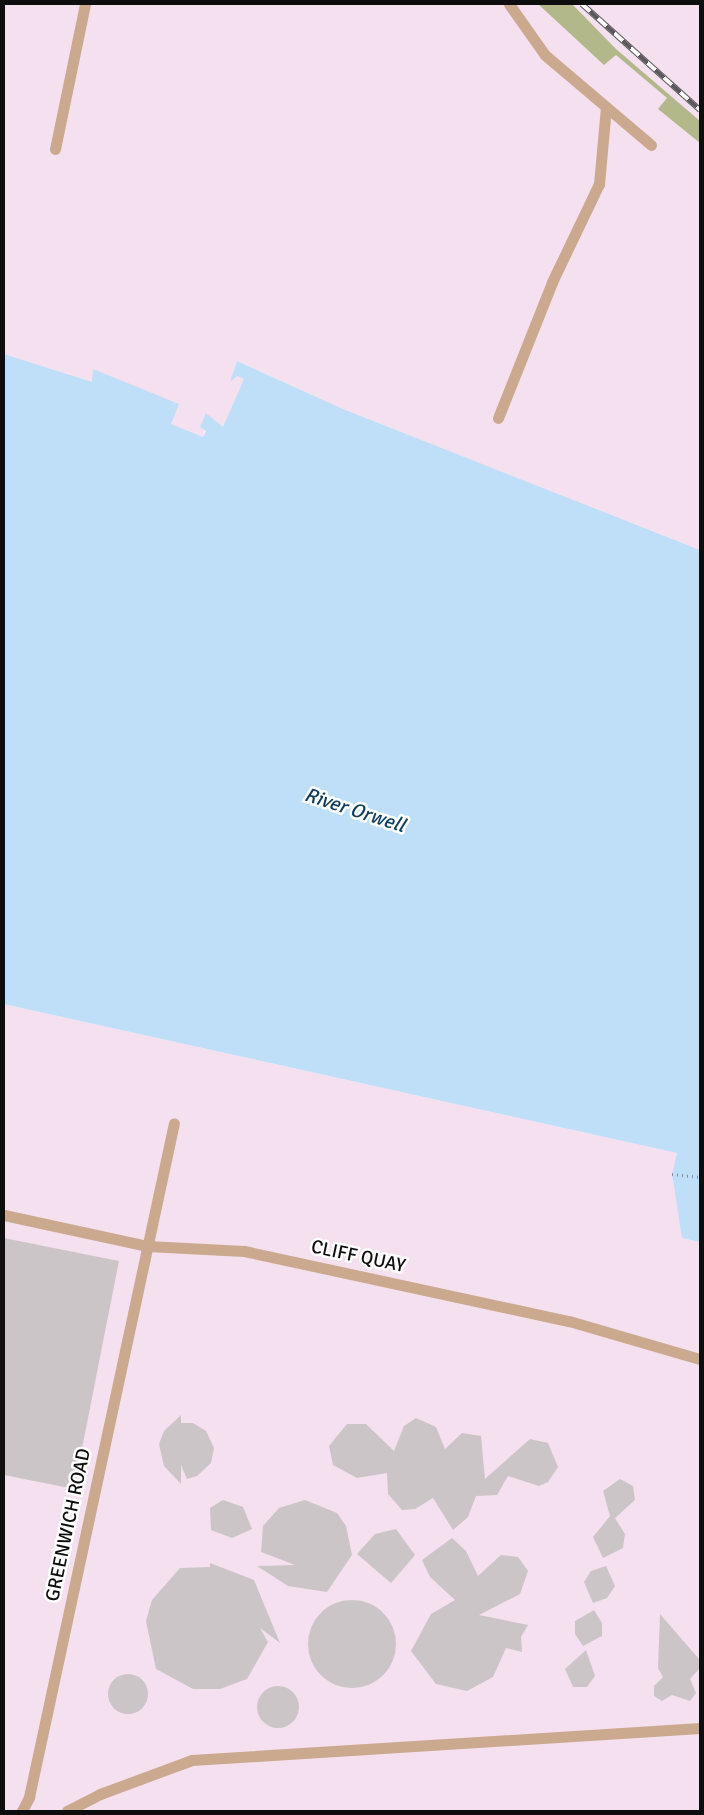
<!DOCTYPE html>
<style>
body{margin:0}
#map{position:relative;width:704px;height:1815px;overflow:hidden;background:#f3eff4;font-family:Signika,sans-serif}
div>[style]{position:absolute}
[style*='--x']{left:calc(var(--x)*1px);top:calc(var(--y)*1px);width:calc(var(--w)*1px);rotate:calc(var(--a)*1deg)}
.industrial>*{inset:0;background:#f4e0ef}
.forest>*{inset:0;background:#b3b88b}
.water>*{inset:0;background:#bfdef8}
.building>*{inset:0;background:#ccc5c7}
.round{border-radius:50%}
.path>*{height:3px;margin-top:-1.5px;transform-origin:0;background:repeating-linear-gradient(90deg,#908d91 0 1px,transparent 0 5px)}
.lane>*{height:11px;margin:-5.5px;padding:0 5.5px;transform-origin:5.5px;border-radius:5.5px;background:#cba98e}
.rail>*{height:5.5px;margin-top:-2.75px;transform-origin:0;background:repeating-linear-gradient(90deg,#fff 0 11px,#5b595b 0 22px);box-sizing:border-box;border-block:1px solid #5b595b}
span{translate:-50% -50%;white-space:nowrap;text-align:center;line-height:1.15;-webkit-text-stroke:5px #fff;paint-order:stroke}
.street-label{font-size:19px;color:#0f0e0f}
.water-label{font-size:20px;color:#0f3d5d;font-style:italic}
.frame{position:absolute;inset:0;border:5px solid #0f0e0f;pointer-events:none}
</style>
<div id="map">
<div class="industrial">
<i style="clip-path:polygon(4px 4px,700px 4px,700px 550px,343px 409px,238px 361px,231px 381px,237px 376px,244px 379px,223px 428px,206px 413px,203px 437px,170px 424px,178px 404px,94px 373px,92px 382px,4px 354px)"></i>
<i style="clip-path:polygon(4px 1004px,677px 1153px,672px 1174px,682px 1238px,700px 1242px,700px 1811px,4px 1811px)"></i>
</div>
<div class="forest">
<i style="clip-path:polygon(538px 4px,572px 4px,616px 49px,700px 121px,700px 143px,658px 109px,667px 98px,616px 55px,604px 65px)"></i>
</div>
<div class="water">
<i style="clip-path:polygon(4px 354px,92px 382px,93px 369px,179px 404px,171px 424px,203px 437px,206px 431px,200px 427px,206px 413px,223px 427px,244px 379px,237px 376px,230px 382px,237px 361px,343px 409px,700px 550px,700px 1242px,682px 1238px,672px 1174px,677px 1153px,4px 1004px)"></i>
</div>
<div class="building">
<i style="clip-path:polygon(4px 1238px,119px 1261px,74px 1489px,4px 1475px)"></i>
<i style="clip-path:polygon(181px 1415px,181px 1423px,193px 1423px,206px 1431px,214px 1448px,211px 1463px,197px 1476px,187px 1479px,181px 1465px,181px 1484px,164px 1466px,159px 1444px,164px 1431px)"></i>
<i style="clip-path:polygon(416px 1418px,436px 1427px,445px 1449px,462px 1433px,481px 1436px,485px 1479px,530px 1439px,548px 1443px,558px 1467px,548px 1482px,539px 1486px,508px 1476px,497px 1495px,476px 1496px,468px 1517px,453px 1530px,433px 1498px,415px 1509px,402px 1510px,388px 1494px,387px 1473px,357px 1478px,333px 1465px,329px 1446px,347px 1424px,366px 1424px,394px 1451px,404px 1426px)"></i>
<i style="clip-path:polygon(620px 1479px,633px 1486px,635px 1500px,615px 1518px,625px 1534px,623px 1548px,603px 1558px,593px 1537px,610px 1516px,603px 1491px)"></i>
<i style="clip-path:polygon(223px 1500px,243px 1507px,252px 1529px,232px 1538px,211px 1530px,210px 1508px)"></i>
<i style="clip-path:polygon(305px 1500px,337px 1513px,346px 1526px,352px 1555px,327px 1592px,288px 1586px,257px 1566px,295px 1565px,261px 1552px,263px 1526px,279px 1508px)"></i>
<i style="clip-path:polygon(396px 1529px,415px 1555px,391px 1583px,357px 1554px,375px 1534px)"></i>
<i style="clip-path:polygon(452px 1538px,466px 1551px,478px 1576px,501px 1555px,518px 1557px,528px 1571px,520px 1594px,479px 1615px,528px 1625px,521px 1637px,522px 1652px,506px 1648px,493px 1677px,467px 1691px,436px 1684px,411px 1651px,431px 1614px,455px 1600px,430px 1577px,422px 1560px)"></i>
<i style="clip-path:polygon(210px 1563px,254px 1580px,280px 1643px,260px 1628px,268px 1642px,247px 1679px,220px 1689px,193px 1689px,156px 1669px,146px 1621px,152px 1600px,180px 1568px,210px 1567px)"></i>
<i style="clip-path:polygon(606px 1566px,615px 1586px,607px 1598px,593px 1603px,584px 1582px,591px 1571px)"></i>
<i class="round" style="left:308px;top:1600px;width:88px;height:88px"></i>
<i style="clip-path:polygon(594px 1610px,602px 1623px,602px 1636px,583px 1646px,575px 1634px,575px 1621px)"></i>
<i style="clip-path:polygon(660px 1614px,699px 1659px,699px 1669px,690px 1679px,696px 1693px,690px 1701px,672px 1695px,662px 1701px,654px 1696px,654px 1686px,663px 1677px,658px 1668px)"></i>
<i style="clip-path:polygon(586px 1650px,595px 1676px,587px 1687px,573px 1687px,565px 1669px)"></i>
<i class="round" style="left:108px;top:1674px;width:40px;height:40px"></i>
<i class="round" style="left:257px;top:1686px;width:42px;height:42px"></i>
</div>
<div class="path">
<i style="--x:672;--y:1174;--w:28;--a:6"></i>
</div>
<div class="lane">
<i style="--x:509;--y:4;--w:62;--a:54.8"></i>
<i style="--x:545;--y:55;--w:139;--a:40.3"></i>
<i style="--x:55;--y:149;--w:148;--a:-78.3"></i>
<i style="--x:498;--y:418;--w:146;--a:-68.3"></i>
<i style="--x:552;--y:282;--w:109;--a:-64.4"></i>
<i style="--x:599;--y:184;--w:77;--a:-84.8"></i>
<i style="--x:4;--y:1215;--w:146;--a:12.2"></i>
<i style="--x:147;--y:1246;--w:97;--a:3"></i>
<i style="--x:244;--y:1251;--w:332;--a:12.2"></i>
<i style="--x:569;--y:1321;--w:136;--a:16.2"></i>
<i style="--x:22;--y:1811;--w:16;--a:-63"></i>
<i style="--x:29;--y:1797;--w:689;--a:-77.86"></i>
<i style="--x:67;--y:1811;--w:37;--a:-27"></i>
<i style="--x:100;--y:1794;--w:98;--a:-20.3"></i>
<i style="--x:192;--y:1760;--w:509;--a:-3.6"></i>
</div>
<div class="rail">
<i style="--x:582;--y:4;--w:159;--a:41.9"></i>
</div>
<div class="street-label">
<span style="left:358px;top:1257px;rotate:12deg">CLIFF QUAY</span>
<span style="left:69px;top:1525px;rotate:-78deg">GREENWICH ROAD</span>
</div>
<div class="water-label">
<span style="left:355px;top:810px;rotate:18deg">River Orwell</span>
</div>
<div class="frame"></div>
</div>
